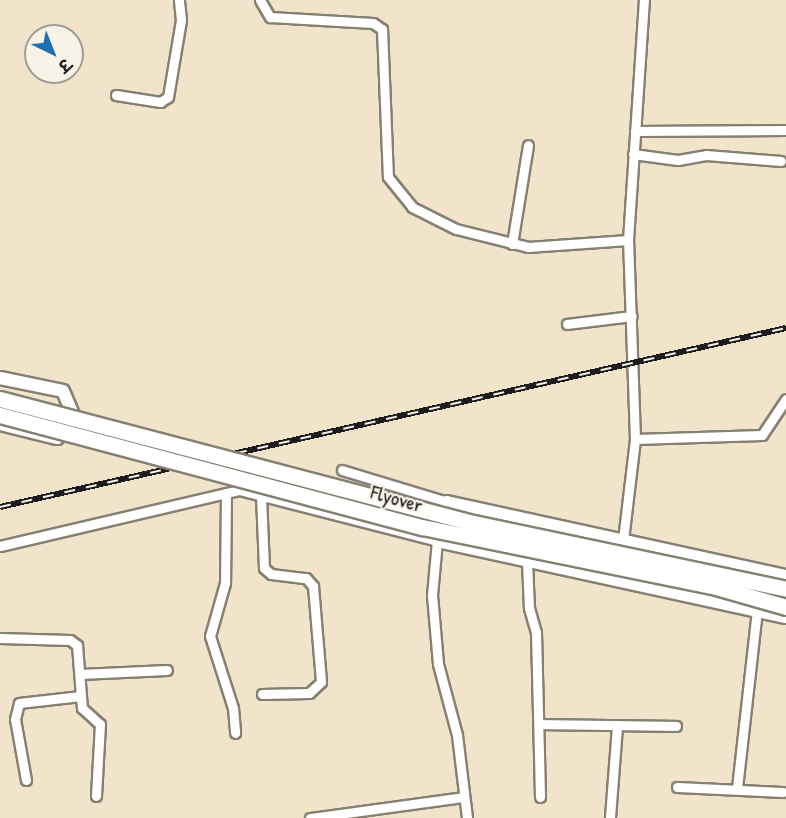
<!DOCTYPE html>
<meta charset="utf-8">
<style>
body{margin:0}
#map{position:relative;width:786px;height:818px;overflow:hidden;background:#f1e4ca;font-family:"Patrick Hand","Playpen Sans Deva",sans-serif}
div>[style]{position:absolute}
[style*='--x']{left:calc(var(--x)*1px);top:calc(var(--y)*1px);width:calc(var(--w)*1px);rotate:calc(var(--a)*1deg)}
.roads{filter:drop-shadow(2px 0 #868073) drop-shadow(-2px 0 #868073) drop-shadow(0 2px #868073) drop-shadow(0 -2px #868073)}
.minor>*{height:9px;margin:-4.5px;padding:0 4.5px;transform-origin:4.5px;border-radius:4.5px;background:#fff}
.tertiary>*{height:12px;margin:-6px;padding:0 6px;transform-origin:6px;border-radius:6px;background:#fff}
.rail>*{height:6px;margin-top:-3px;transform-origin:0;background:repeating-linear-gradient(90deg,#f7f3e8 0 11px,#1c1c1c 0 22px);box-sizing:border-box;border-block:2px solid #1c1c1c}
.bridges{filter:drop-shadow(2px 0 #868073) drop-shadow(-2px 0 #868073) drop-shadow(0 2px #868073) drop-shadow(0 -2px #868073)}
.trunk-bridge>*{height:15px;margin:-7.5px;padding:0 7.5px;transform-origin:7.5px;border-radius:7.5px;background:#fff}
span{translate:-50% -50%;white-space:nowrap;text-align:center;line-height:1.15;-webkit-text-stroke:4.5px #f7f3e8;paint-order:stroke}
.street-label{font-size:20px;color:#1c1c1c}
.north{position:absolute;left:24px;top:24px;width:60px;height:60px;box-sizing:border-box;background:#f7f3e8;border:2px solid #9f9d96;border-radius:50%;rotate:137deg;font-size:16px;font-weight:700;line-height:24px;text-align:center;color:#1c1c1c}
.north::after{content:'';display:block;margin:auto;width:21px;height:27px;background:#1f6fb2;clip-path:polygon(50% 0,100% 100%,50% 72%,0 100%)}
</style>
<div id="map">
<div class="roads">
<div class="minor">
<i style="--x:260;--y:0;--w:20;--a:60"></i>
<i style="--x:270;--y:17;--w:103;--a:3.3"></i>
<i style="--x:373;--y:23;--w:11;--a:34"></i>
<i style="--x:382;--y:29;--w:148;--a:87.7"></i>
<i style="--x:388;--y:177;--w:38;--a:51"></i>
<i style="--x:412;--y:207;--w:49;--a:26.6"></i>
<i style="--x:456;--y:229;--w:74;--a:14"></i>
<i style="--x:528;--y:247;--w:100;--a:-4"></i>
<i style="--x:116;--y:95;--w:45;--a:9"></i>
<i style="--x:160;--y:102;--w:9;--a:-32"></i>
<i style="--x:168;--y:97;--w:78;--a:-80.4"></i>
<i style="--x:181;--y:20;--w:20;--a:-96"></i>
<i style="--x:635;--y:131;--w:151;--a:-0.4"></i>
<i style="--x:633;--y:154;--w:45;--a:7.6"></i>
<i style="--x:678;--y:160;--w:28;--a:-10"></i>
<i style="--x:706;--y:155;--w:75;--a:4.6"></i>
<i style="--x:512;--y:244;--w:100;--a:-80.8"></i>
<i style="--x:567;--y:324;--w:65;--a:-7"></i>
<i style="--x:635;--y:439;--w:127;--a:-1.8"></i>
<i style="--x:762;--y:435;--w:43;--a:-56.3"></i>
<i style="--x:342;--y:470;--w:110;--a:16.9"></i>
<i style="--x:226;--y:493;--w:90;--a:90.6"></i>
<i style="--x:225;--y:583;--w:55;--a:105.8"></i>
<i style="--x:210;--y:636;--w:76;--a:72.3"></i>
<i style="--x:233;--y:708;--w:25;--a:85"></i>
<i style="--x:261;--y:496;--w:72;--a:87.6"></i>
<i style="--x:264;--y:568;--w:9;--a:41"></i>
<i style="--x:271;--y:574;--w:35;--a:7"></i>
<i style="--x:306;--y:578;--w:11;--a:49"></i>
<i style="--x:313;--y:586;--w:96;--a:85.2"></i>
<i style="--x:321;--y:682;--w:16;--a:137"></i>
<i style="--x:309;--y:693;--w:47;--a:178.8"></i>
<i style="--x:623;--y:540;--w:102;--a:-83.2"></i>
<i style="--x:635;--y:439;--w:199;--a:-92"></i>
<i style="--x:628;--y:240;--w:241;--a:-86.2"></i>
<i style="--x:0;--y:546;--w:245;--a:-13.2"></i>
<i style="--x:239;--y:490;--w:204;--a:14.4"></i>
<i style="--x:437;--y:541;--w:54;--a:95.3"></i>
<i style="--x:432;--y:595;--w:69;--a:85"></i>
<i style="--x:438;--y:664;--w:73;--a:75"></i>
<i style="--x:457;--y:735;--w:84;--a:83.1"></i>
<i style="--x:527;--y:561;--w:47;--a:87.6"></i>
<i style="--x:529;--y:608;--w:25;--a:74"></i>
<i style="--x:536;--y:632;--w:165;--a:88.6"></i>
<i style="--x:0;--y:638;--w:70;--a:1.6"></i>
<i style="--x:70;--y:640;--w:9;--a:36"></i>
<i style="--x:77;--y:645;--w:63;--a:85.5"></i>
<i style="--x:82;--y:708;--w:24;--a:42"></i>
<i style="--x:100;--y:724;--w:72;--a:93.2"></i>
<i style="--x:80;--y:674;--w:87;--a:-2.6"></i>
<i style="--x:540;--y:724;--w:136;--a:0.8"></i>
<i style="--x:26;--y:780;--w:62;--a:-100.2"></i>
<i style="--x:15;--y:719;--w:16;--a:-76"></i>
<i style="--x:19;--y:703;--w:62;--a:-6.4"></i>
<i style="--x:677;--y:787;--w:106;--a:2.7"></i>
<i style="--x:737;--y:788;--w:179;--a:-83.6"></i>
<i style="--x:610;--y:817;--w:92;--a:-85.6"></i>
<i style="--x:310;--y:818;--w:155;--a:-7.8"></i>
</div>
<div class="tertiary">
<i style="--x:0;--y:378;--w:64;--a:11.7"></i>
<i style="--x:63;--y:391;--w:34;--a:67"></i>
<i style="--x:0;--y:424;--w:59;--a:13.8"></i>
<i style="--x:786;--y:576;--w:347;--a:-167.7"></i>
<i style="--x:447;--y:502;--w:40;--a:104.4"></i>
<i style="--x:437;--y:541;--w:357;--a:12.3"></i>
</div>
</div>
<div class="rail">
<i style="--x:0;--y:507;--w:806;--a:-12.83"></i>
</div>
<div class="bridges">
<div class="trunk-bridge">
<i style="--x:0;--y:399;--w:490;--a:14.7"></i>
<i style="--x:474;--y:523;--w:319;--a:11.9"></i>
<i style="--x:0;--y:415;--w:437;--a:14.9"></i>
<i style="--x:422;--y:527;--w:300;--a:11.5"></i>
<i style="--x:716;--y:587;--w:73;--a:15.9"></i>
</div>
</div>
<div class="street-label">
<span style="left:397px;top:498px;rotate:16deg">Flyover</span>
</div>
<div class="north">उ</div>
</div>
